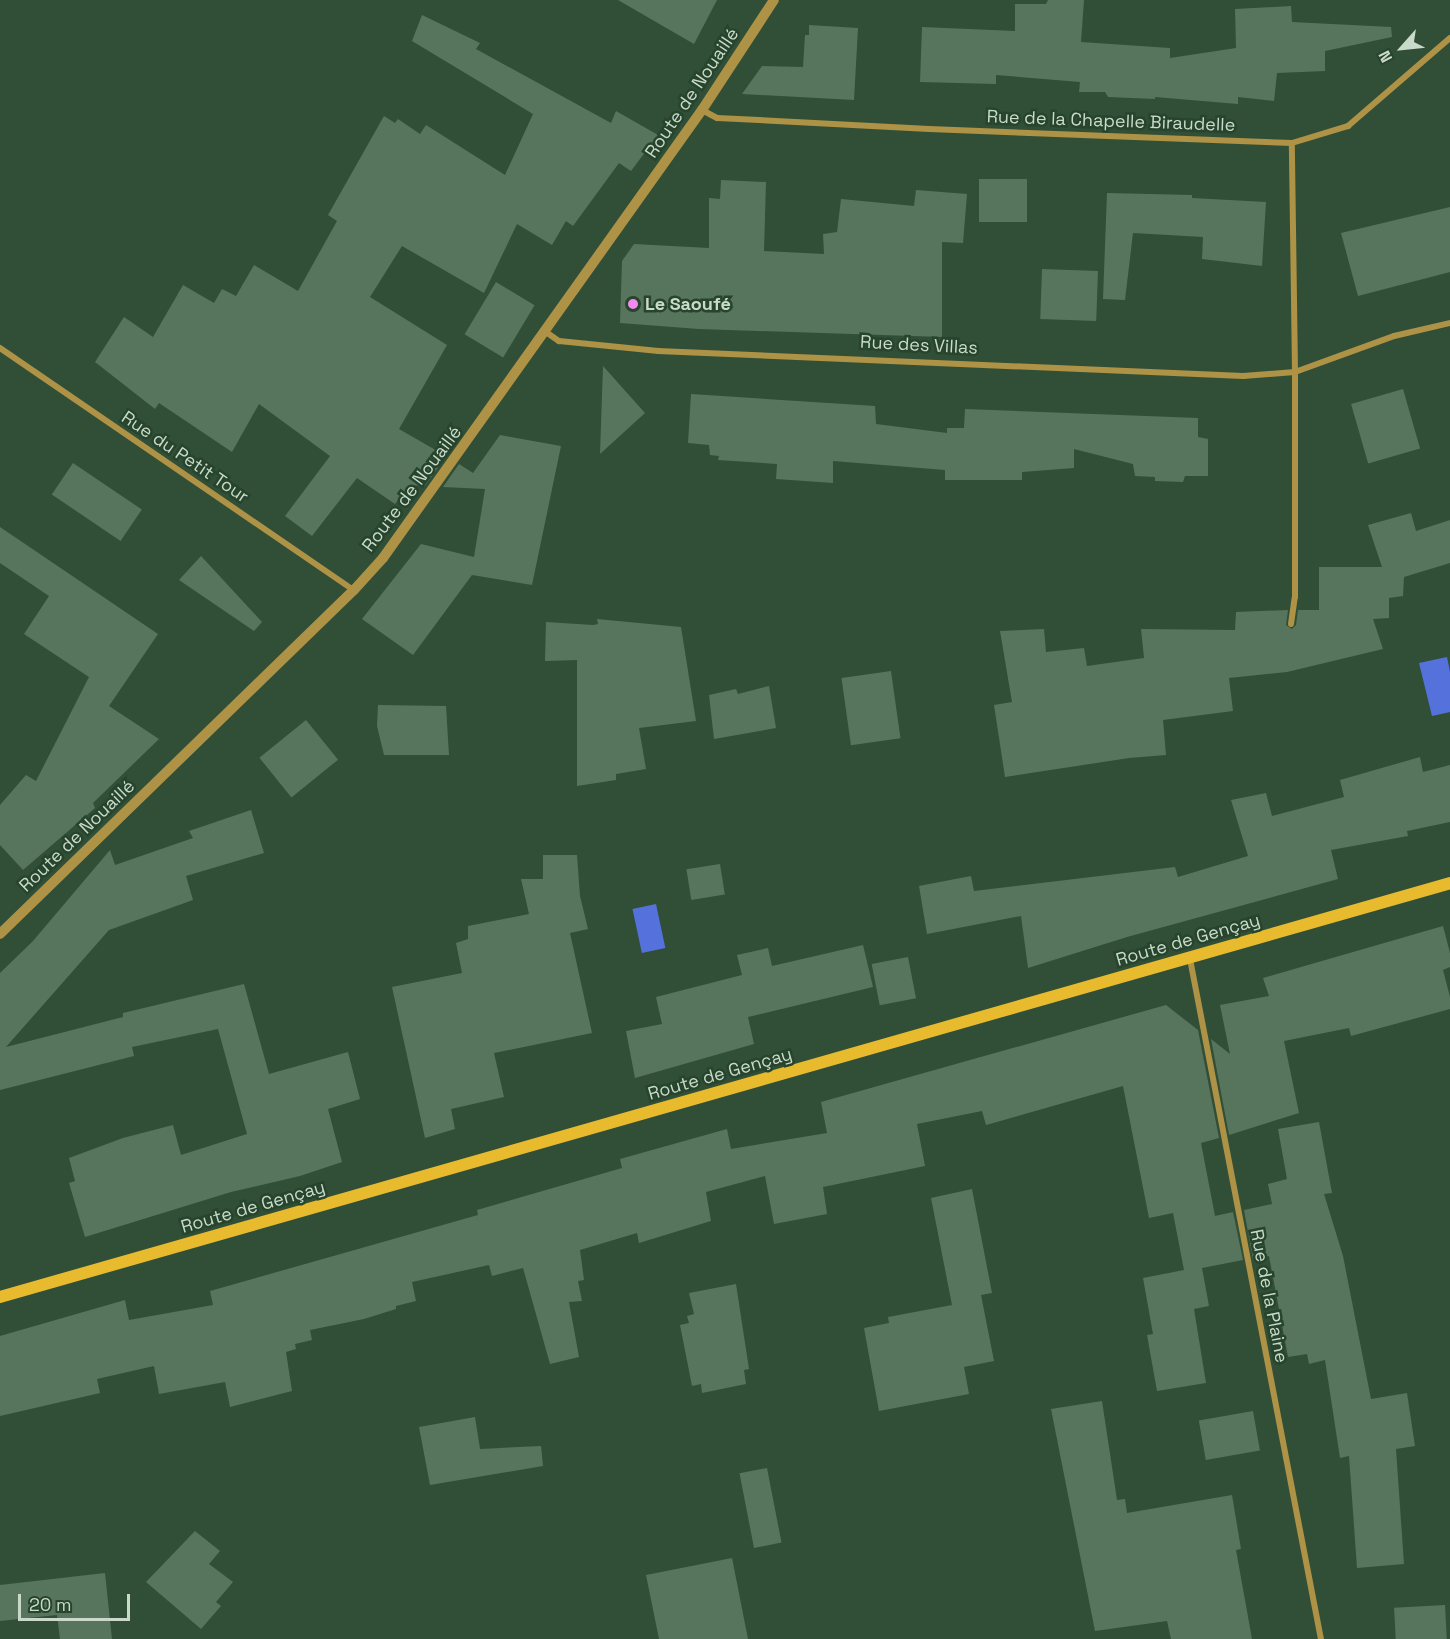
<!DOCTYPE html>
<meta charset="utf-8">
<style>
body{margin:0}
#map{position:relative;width:1450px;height:1639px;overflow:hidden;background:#314f37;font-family:"Space Grotesk",sans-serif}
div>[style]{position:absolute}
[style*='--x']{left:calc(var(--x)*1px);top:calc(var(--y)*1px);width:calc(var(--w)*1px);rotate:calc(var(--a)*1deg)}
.water>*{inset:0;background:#5572dc;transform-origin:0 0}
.building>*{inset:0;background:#57755c;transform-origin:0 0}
.minor>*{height:6px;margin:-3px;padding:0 3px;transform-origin:3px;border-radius:3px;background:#ae9246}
.tertiary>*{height:10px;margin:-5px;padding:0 5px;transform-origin:5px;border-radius:5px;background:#ae9246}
.secondary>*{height:12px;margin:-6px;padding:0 6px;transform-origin:6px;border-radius:6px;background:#e8bb2f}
.dots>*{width:16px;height:16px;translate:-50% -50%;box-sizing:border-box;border:3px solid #27442c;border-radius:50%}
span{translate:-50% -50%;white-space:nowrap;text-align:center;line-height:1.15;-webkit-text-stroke:5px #27442c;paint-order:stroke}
.street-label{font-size:18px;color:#c9dacb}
.poi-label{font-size:18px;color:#c9dacb;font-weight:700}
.left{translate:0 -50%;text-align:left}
.north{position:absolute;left:1372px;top:18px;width:60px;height:60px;-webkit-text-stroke:4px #27442c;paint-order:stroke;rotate:243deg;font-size:16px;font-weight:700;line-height:24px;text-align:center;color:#c9dacb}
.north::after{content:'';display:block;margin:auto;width:21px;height:27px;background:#c9dacb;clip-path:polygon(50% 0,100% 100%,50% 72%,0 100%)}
.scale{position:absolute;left:18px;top:1594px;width:112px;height:27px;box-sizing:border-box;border:3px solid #c9dacb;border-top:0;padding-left:8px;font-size:18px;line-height:21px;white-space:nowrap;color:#c9dacb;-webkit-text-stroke:4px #27442c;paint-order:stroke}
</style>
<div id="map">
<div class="water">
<i style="clip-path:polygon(1447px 657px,1450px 672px,1450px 712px,1432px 716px,1419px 663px)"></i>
<i style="left:656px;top:904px;width:45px;height:24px;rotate:78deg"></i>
</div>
<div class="building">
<i style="clip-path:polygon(618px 0,717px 0,694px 44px)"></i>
<i style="clip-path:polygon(1048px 0,1084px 0,1081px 42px,1170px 48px,1170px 58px,1236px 48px,1235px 9px,1291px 6px,1292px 22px,1391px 27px,1392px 37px,1325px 51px,1325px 71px,1277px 73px,1274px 101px,1238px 97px,1238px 104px,1155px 97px,1155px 99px,1108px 97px,1105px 92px,1079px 92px,1080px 82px,996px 75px,996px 84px,920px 82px,922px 27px,1015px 31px,1015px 4px,1046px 4px)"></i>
<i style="clip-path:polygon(422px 15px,480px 43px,476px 49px,611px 123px,616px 111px,658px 135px,631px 171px,619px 163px,573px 226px,566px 221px,552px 245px,517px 224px,484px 293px,402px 246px,370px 297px,447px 345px,399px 429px,446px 456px,425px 486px,410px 485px,395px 504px,357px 478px,312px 536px,285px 516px,330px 456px,259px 404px,232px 452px,159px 403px,155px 409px,95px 362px,124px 317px,153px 337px,183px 285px,214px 303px,222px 289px,236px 296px,254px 265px,298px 291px,337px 221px,328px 215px,384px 116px,395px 123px,398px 119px,420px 134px,426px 125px,505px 175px,533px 114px,412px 41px)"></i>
<i style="clip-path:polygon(809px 25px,858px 28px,854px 100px,742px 94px,762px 66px,803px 67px,805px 35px,809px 35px)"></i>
<i style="left:979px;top:179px;width:48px;height:43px"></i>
<i style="clip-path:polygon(721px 180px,766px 182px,764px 251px,824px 254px,823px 234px,837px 232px,841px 199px,914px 206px,916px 190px,967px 194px,963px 243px,942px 242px,942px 337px,699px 329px,620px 323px,622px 261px,634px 244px,709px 248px,709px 198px,720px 199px)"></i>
<i style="clip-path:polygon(1107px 193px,1192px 195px,1192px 198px,1266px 202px,1262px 266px,1202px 259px,1203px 237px,1133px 233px,1125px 300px,1103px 299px)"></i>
<i style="clip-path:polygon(1450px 207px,1450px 272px,1358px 296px,1341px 233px)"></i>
<i style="left:1042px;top:269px;width:56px;height:50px;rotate:2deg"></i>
<i style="left:496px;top:282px;width:45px;height:61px;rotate:31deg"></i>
<i style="clip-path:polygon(603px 366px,645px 413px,600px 454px)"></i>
<i style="left:1403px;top:389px;width:62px;height:54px;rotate:74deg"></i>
<i style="clip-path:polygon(691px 394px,875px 406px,876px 424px,947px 433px,947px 428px,964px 428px,965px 409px,1198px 418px,1198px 437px,1208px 439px,1208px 476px,1185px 476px,1183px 482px,1155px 481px,1155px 477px,1135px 476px,1133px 464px,1074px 449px,1074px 468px,1022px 472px,1022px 480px,945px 480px,945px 470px,833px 461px,833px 483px,776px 479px,777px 464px,718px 460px,719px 456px,710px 455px,709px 445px,688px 443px)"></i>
<i style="clip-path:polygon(500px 435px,561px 446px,532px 585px,472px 575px,413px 655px,362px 619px,421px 544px,474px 557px,485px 489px,443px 487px,459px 464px,473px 473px)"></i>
<i style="left:73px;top:463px;width:83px;height:38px;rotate:34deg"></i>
<i style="clip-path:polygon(1411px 513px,1416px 531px,1450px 520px,1450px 563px,1404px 577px,1403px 596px,1389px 598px,1389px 618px,1373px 619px,1383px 649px,1287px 672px,1229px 678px,1233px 711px,1163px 720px,1166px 755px,1129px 758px,1005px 777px,994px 705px,1012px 702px,1000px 631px,1044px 629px,1046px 652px,1084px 648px,1087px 666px,1144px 658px,1141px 629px,1235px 630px,1236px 612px,1288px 610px,1286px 625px,1292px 629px,1296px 625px,1298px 610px,1319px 610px,1319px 567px,1382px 567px,1368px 525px)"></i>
<i style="clip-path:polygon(0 527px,158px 634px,109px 706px,159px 739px,93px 803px,95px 808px,23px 870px,0 845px,0 805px,26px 775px,36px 781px,89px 677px,24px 634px,49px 596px,0 563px)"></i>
<i style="clip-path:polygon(201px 556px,262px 622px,254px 631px,179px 580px)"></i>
<i style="clip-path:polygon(597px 619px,681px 627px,696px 721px,639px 728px,646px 769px,616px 774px,616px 780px,577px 786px,577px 660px,545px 661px,546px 622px,593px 625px,598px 624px)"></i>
<i style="left:891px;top:671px;width:68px;height:50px;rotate:82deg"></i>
<i style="clip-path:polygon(769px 686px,776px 728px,714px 739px,709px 695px,736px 689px,738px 694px)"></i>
<i style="clip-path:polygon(378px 705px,446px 706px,449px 755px,384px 755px,377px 726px)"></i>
<i style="left:306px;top:720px;width:51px;height:60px;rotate:51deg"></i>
<i style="clip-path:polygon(1420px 757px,1423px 772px,1450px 765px,1450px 822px,1407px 831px,1408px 836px,1331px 850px,1338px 879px,1127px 937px,1028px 968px,1021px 916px,927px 934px,919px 886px,971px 876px,974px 891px,1175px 867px,1178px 877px,1248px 856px,1231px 800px,1266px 793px,1272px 816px,1344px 797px,1340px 780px)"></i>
<i style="clip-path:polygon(251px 810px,264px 853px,186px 876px,193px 900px,109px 930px,6px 1047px,123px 1017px,123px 1013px,244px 984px,269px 1074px,348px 1052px,360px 1099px,328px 1109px,342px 1162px,300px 1176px,231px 1192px,85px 1237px,69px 1183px,75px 1181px,69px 1158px,123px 1138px,173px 1125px,181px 1155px,247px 1134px,218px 1029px,132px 1047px,134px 1056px,0 1090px,0 973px,33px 941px,110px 850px,115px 865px,193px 838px,189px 831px)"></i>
<i style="clip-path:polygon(543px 855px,577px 855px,580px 896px,588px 929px,570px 933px,592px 1033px,494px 1053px,504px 1097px,451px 1109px,455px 1129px,425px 1138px,392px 987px,462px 973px,456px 943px,468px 939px,468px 926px,529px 914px,521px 879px,543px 879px)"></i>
<i style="left:720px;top:864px;width:31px;height:34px;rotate:81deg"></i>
<i style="clip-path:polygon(1443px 926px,1450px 953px,1450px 967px,1443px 970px,1450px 997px,1450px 1009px,1351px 1036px,1349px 1028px,1284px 1041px,1299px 1113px,1229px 1135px,1211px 1039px,1230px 1054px,1220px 1005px,1269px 996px,1263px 978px)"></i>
<i style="clip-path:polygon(863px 945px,873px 987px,748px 1017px,754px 1044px,635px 1078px,626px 1031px,662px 1024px,656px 997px,742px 975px,737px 955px,768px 948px,772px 966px)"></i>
<i style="left:908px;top:957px;width:42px;height:37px;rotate:79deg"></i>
<i style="clip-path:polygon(1166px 1005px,1198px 1030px,1219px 1138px,1201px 1143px,1215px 1216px,1233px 1212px,1243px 1260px,1202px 1268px,1209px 1306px,1194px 1309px,1206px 1383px,1157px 1391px,1147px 1335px,1153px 1334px,1143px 1278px,1184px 1270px,1173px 1213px,1149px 1218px,1123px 1086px,986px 1125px,982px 1111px,917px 1124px,925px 1166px,823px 1187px,827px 1214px,774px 1224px,765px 1176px,706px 1192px,711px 1221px,639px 1243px,637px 1233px,580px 1250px,584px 1280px,578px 1281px,582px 1301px,569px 1302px,579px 1357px,550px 1364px,523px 1268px,492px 1276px,489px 1265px,412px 1282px,416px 1301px,396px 1306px,396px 1309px,364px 1319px,310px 1330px,312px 1340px,295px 1344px,296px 1349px,286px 1352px,292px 1391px,230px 1407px,225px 1382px,159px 1394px,154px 1366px,97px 1379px,100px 1393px,0 1416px,0 1336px,125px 1300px,129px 1320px,213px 1305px,210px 1291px,478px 1215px,477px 1210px,622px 1168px,620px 1159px,727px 1129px,731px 1149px,827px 1133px,821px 1102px)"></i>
<i style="clip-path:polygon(1319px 1122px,1332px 1193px,1324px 1194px,1343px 1256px,1371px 1399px,1407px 1393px,1415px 1446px,1396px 1449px,1404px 1564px,1357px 1568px,1349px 1456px,1340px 1458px,1325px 1360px,1309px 1364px,1307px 1354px,1288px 1357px,1269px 1256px,1253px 1259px,1244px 1210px,1272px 1204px,1268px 1184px,1287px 1179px,1278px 1129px)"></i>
<i style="clip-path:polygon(972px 1189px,992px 1293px,981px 1295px,994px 1361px,964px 1367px,969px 1394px,879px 1411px,864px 1328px,889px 1323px,888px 1317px,952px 1305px,931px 1198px)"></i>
<i style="clip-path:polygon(736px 1284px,749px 1369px,744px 1370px,746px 1384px,702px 1393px,701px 1384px,692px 1386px,680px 1325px,689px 1323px,687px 1316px,694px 1314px,689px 1293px)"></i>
<i style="clip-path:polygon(1102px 1401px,1117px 1500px,1125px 1499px,1127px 1513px,1232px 1495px,1241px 1549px,1236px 1550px,1252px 1639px,1171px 1639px,1167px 1621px,1095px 1631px,1051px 1409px)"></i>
<i style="left:1253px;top:1411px;width:40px;height:55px;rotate:80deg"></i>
<i style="clip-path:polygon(475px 1417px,480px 1449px,541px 1446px,543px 1466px,430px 1485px,419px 1427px)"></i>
<i style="left:767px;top:1468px;width:76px;height:28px;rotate:79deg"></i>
<i style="clip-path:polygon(195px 1531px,220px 1551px,209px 1564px,233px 1582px,216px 1602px,221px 1606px,201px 1629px,146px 1582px)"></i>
<i style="clip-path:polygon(732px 1558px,748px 1639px,659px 1639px,646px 1575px)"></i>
<i style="clip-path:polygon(105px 1573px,112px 1639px,60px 1639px,57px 1615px,0 1621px,0 1585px)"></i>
<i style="left:1445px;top:1605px;width:34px;height:51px;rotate:87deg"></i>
</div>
<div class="minor">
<i style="--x:1292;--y:143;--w:59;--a:-16.9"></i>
<i style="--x:1348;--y:126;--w:135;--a:-40.8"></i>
<i style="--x:546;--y:332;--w:16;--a:35"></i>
<i style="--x:559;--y:341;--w:100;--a:5.8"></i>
<i style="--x:658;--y:351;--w:586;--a:2.45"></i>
<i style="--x:1243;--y:376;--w:52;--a:-4.4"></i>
<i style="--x:1295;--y:372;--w:229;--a:-90.8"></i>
<i style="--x:1292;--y:143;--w:363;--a:-177.8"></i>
<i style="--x:929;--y:129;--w:212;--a:-177"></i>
<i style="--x:717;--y:118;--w:17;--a:-152"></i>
<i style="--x:0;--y:348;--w:429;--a:34.4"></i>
<i style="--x:1291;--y:624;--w:27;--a:-82"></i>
<i style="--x:1295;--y:597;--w:225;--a:-90"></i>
<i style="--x:1295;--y:372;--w:105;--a:-20"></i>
<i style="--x:1394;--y:336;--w:57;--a:-13.1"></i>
<i style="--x:1190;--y:959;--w:693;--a:79.1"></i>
</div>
<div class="tertiary">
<i style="--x:0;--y:934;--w:494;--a:-44.2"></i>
<i style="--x:354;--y:590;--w:43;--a:-47.8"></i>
<i style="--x:383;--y:558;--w:550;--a:-54.55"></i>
<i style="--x:702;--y:110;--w:131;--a:-56.8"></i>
</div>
<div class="secondary">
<i style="--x:0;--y:1297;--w:1508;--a:-15.93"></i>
</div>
<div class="dots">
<i style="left:633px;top:304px;background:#f589ef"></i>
</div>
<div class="street-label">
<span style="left:692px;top:93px;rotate:-56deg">Route de Nouaillé</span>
<span style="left:1111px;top:121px;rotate:2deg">Rue de la Chapelle Biraudelle</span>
<span style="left:919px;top:345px;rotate:3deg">Rue des Villas</span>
<span style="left:185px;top:457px;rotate:34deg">Rue du Petit Tour</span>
<span style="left:412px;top:489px;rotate:-53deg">Route de Nouaillé</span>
<span style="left:77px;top:836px;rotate:-44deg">Route de Nouaillé</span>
<span style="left:1188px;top:940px;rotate:-16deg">Route de Gençay</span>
<span style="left:720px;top:1074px;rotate:-16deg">Route de Gençay</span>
<span style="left:253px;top:1207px;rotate:-16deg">Route de Gençay</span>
<span style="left:1269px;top:1296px;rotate:79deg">Rue de la Plaine</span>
</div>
<div class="poi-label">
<span class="left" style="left:645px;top:304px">Le Saoufé</span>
</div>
<div class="north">N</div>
<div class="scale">20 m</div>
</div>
